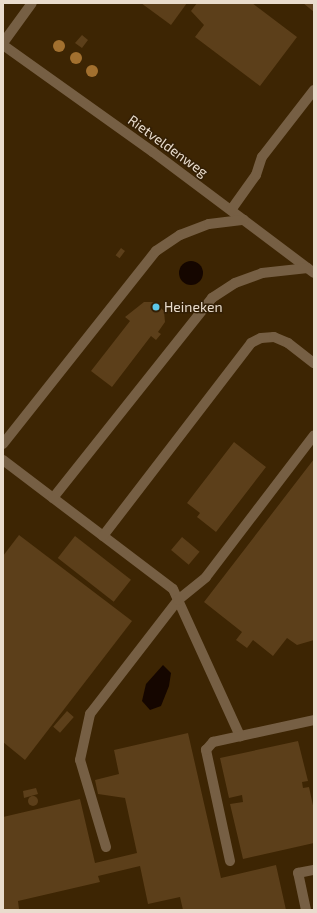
<!DOCTYPE html>
<style>
body{margin:0}
#map{position:relative;width:317px;height:913px;overflow:hidden;background:#331f05;font-family:"Exo 2",sans-serif}
div>[style]{position:absolute}
[style*='--x']{left:calc(var(--x)*1px);top:calc(var(--y)*1px);width:calc(var(--w)*1px);rotate:calc(var(--a)*1deg)}
.built>*{inset:0;background:#3d2503;transform-origin:0 0}
.water>*{inset:0;background:#150600}
.round{border-radius:50%}
.building>*{inset:0;background:#5c3f1a;transform-origin:0 0}
.minor>*{height:10px;margin:-5px;padding:0 5px;transform-origin:5px;border-radius:5px;background:#765f44}
.trees>*{width:12px;height:12px;margin:-6px;border-radius:50%;background:#a2702f}
.dots>*{width:11px;height:11px;translate:-50% -50%;box-sizing:border-box;border:2px solid #331f05;border-radius:50%}
span{translate:-50% -50%;white-space:nowrap;text-align:center;line-height:1.15;-webkit-text-stroke:3px #331f05;paint-order:stroke}
.street-label{font-size:14px;color:#e9dccd}
.poi-label{font-size:14px;color:#e9dccd}
.left{translate:0 -50%;text-align:left}
.frame{position:absolute;inset:0;border:4px solid #e9dccd;pointer-events:none}
</style>
<div id="map">
<div class="built">
<i style="left:3px;top:3px;width:311px;height:907px"></i>
</div>
<div class="water">
<i class="round" style="left:179px;top:261px;width:24px;height:24px"></i>
<i style="clip-path:polygon(163px 665px,171px 673px,169px 686px,161px 706px,150px 710px,142px 701px,146px 684px)"></i>
</div>
<div class="building">
<i style="clip-path:polygon(141px 3px,187px 3px,171px 25px)"></i>
<i style="clip-path:polygon(197px 3px,252px 3px,297px 37px,260px 86px,195px 37px,204px 25px,191px 11px)"></i>
<i style="clip-path:polygon(303px 3px,314px 3px,314px 12px)"></i>
<i style="clip-path:polygon(82px 35px,88px 40px,82px 48px,75px 43px)"></i>
<i style="left:121px;top:248px;width:5px;height:9px;rotate:37deg"></i>
<i style="clip-path:polygon(144px 302px,155px 302px,164px 311px,165px 322px,158px 332px,161px 334px,156px 340px,151px 336px,112px 387px,91px 371px,130px 321px,125px 317px)"></i>
<i style="clip-path:polygon(234px 442px,266px 467px,216px 532px,197px 517px,200px 513px,187px 503px)"></i>
<i style="clip-path:polygon(314px 459px,314px 640px,297px 645px,287px 638px,273px 656px,253px 640px,247px 648px,236px 640px,242px 632px,204px 602px)"></i>
<i style="clip-path:polygon(19px 535px,132px 621px,25px 760px,3px 742px,3px 556px)"></i>
<i style="left:75px;top:536px;width:71px;height:28px;rotate:38deg"></i>
<i style="left:182px;top:537px;width:23px;height:17px;rotate:40deg"></i>
<i style="left:67px;top:711px;width:9px;height:21px;rotate:41deg"></i>
<i style="clip-path:polygon(188px 733px,221px 878px,276px 865px,286px 910px,183px 910px,180px 897px,148px 904px,140px 866px,98px 876px,100px 882px,18px 901px,19px 909px,3px 910px,3px 817px,80px 799px,95px 863px,137px 853px,125px 798px,98px 794px,95px 780px,119px 774px,114px 750px)"></i>
<i style="clip-path:polygon(298px 741px,308px 781px,302px 782px,303px 788px,309px 787px,314px 810px,314px 843px,243px 859px,230px 804px,243px 802px,242px 795px,229px 798px,220px 758px)"></i>
<i style="clip-path:polygon(36px 788px,38px 794px,24px 798px,23px 791px)"></i>
<i class="round" style="left:28px;top:796px;width:10px;height:10px"></i>
</div>
<div class="minor">
<i style="--x:3;--y:43;--w:49;--a:-54.1"></i>
<i style="--x:3;--y:45;--w:184;--a:35.5"></i>
<i style="--x:153;--y:152;--w:201;--a:36.9"></i>
<i style="--x:231;--y:210;--w:43;--a:-54.5"></i>
<i style="--x:256;--y:175;--w:19;--a:-72"></i>
<i style="--x:262;--y:157;--w:85;--a:-52.2"></i>
<i style="--x:3;--y:444;--w:246;--a:-51.6"></i>
<i style="--x:156;--y:251;--w:29;--a:-34"></i>
<i style="--x:180;--y:235;--w:31;--a:-21"></i>
<i style="--x:209;--y:224;--w:35;--a:-7"></i>
<i style="--x:3;--y:460;--w:213;--a:37.2"></i>
<i style="--x:173;--y:589;--w:162;--a:65.5"></i>
<i style="--x:53;--y:498;--w:256;--a:-51.5"></i>
<i style="--x:212;--y:298;--w:27;--a:-33"></i>
<i style="--x:235;--y:283;--w:29;--a:-20"></i>
<i style="--x:262;--y:273;--w:46;--a:-6.2"></i>
<i style="--x:103;--y:536;--w:243;--a:-52.5"></i>
<i style="--x:251;--y:343;--w:11;--a:-27"></i>
<i style="--x:261;--y:338;--w:13;--a:-4"></i>
<i style="--x:274;--y:337;--w:15;--a:23"></i>
<i style="--x:288;--y:343;--w:33;--a:38"></i>
<i style="--x:106;--y:847;--w:91;--a:-106.6"></i>
<i style="--x:80;--y:760;--w:47;--a:-77.7"></i>
<i style="--x:90;--y:714;--w:144;--a:-52.3"></i>
<i style="--x:178;--y:600;--w:36;--a:-39"></i>
<i style="--x:206;--y:577;--w:178;--a:-52.7"></i>
<i style="--x:230;--y:861;--w:114;--a:-102.2"></i>
<i style="--x:206;--y:750;--w:11;--a:-49"></i>
<i style="--x:213;--y:742;--w:103;--a:-12.3"></i>
<i style="--x:306;--y:910;--w:38;--a:-102"></i>
<i style="--x:298;--y:873;--w:16;--a:-11"></i>
</div>
<div class="trees">
<i style="left:59px;top:46px"></i>
<i style="left:76px;top:58px"></i>
<i style="left:92px;top:71px"></i>
</div>
<div class="dots">
<i style="left:156px;top:307px;background:#5cc7e8"></i>
</div>
<div class="street-label">
<span style="left:168px;top:146px;rotate:36deg">Rietveldenweg</span>
</div>
<div class="poi-label">
<span class="left" style="left:164px;top:307px">Heineken</span>
</div>
<div class="frame"></div>
</div>
